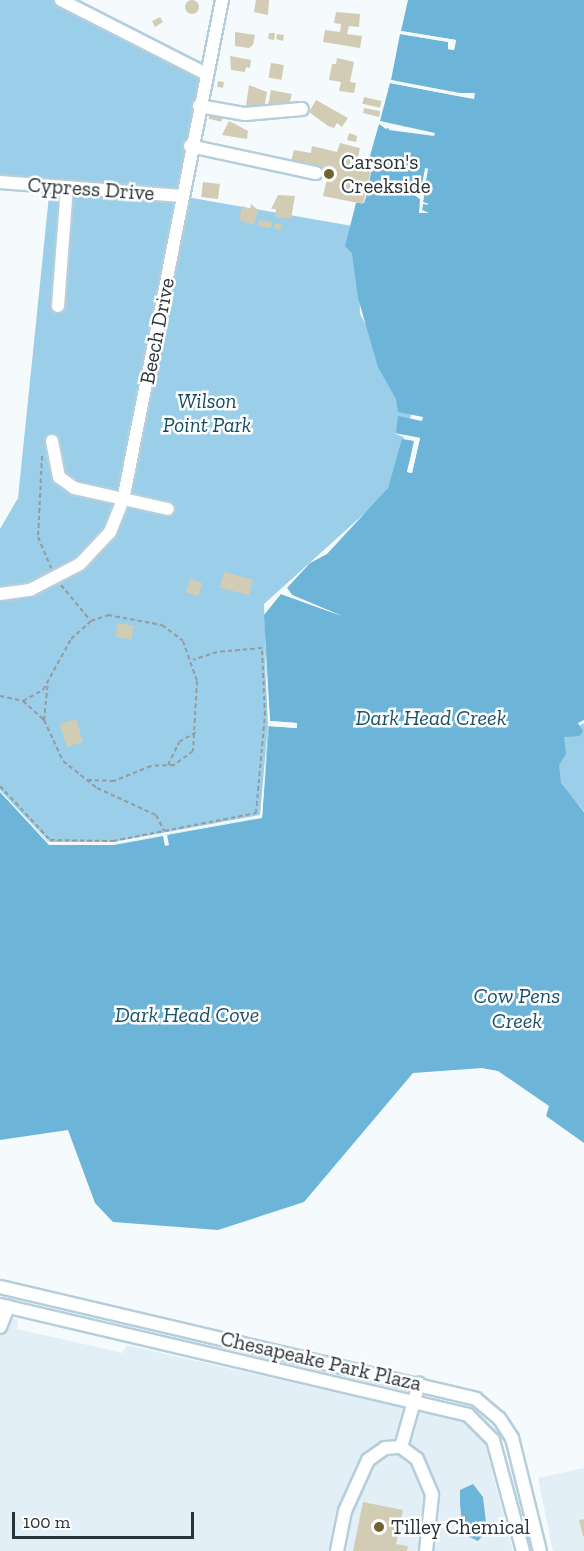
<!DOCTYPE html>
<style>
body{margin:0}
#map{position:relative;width:584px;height:1551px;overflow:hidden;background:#f5fafd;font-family:"Zilla Slab",serif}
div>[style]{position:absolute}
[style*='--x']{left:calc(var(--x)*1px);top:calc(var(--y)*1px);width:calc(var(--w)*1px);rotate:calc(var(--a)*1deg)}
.built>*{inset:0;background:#e2eff7}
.green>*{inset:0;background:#9acee9}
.water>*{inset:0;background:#6cb4d8}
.pier>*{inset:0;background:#f5fafd}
.building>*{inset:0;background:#d2ccb4;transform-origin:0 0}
.round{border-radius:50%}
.path>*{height:2px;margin-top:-1px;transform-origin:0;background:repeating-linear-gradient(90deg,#939b9f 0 4.5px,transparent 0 7.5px)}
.roads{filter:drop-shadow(2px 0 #b5cedc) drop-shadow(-2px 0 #b5cedc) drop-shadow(0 2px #b5cedc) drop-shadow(0 -2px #b5cedc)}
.minor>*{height:12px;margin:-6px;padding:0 6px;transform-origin:6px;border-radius:6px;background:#fff}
.dots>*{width:16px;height:16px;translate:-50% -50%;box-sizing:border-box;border:3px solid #fff;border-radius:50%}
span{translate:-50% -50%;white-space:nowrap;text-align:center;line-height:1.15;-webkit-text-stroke:5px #fff;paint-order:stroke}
.poi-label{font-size:21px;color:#293338}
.left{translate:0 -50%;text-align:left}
.street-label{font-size:21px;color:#293338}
.park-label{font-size:21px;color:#0f4b64;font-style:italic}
.water-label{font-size:22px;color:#19526b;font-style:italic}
.scale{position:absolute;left:12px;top:1512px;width:182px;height:27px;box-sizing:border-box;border:3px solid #293338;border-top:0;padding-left:8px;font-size:18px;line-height:21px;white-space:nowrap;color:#293338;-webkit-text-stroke:4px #fff;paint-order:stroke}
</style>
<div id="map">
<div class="built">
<i style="clip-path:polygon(0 1316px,18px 1320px,17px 1329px,123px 1353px,126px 1345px,480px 1425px,513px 1551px,0 1551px)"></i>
<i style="clip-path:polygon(584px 1468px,584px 1551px,553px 1551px,538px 1478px)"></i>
</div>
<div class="green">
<i style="clip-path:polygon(0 0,60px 0,206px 74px,181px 196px,358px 227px,360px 314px,413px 409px,386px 494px,264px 604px,269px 731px,261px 817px,114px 844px,48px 842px,0 790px,0 529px,18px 498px,50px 186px,0 182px)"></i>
<i style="clip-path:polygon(584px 723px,584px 811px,562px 786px,555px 769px,557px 752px,566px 734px)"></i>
</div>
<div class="water">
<i style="clip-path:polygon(408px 0,584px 0,584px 720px,578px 723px,583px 731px,580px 736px,564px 737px,566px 754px,559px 765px,561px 783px,584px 812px,584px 1143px,546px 1116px,549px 1106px,498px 1071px,482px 1068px,413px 1073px,304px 1202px,218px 1230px,113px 1222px,95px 1203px,68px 1130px,0 1140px,0 792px,49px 845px,114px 845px,163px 836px,165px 846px,169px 845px,167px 835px,262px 818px,269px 726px,296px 728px,296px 723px,270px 721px,264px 615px,281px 594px,342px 616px,292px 595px,287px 588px,310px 563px,327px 554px,388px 488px,402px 439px,415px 441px,407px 472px,412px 473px,420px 438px,396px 433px,398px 416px,422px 421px,423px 417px,398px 412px,396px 399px,378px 367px,358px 298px,352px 253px,345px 246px,356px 203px,364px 203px,369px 185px,412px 193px,420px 199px,422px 212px,428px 213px,422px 210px,423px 204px,429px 205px,423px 202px,425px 187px,432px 186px,425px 185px,428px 169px,422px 186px,413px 190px,369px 182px,373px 164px,368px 163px,379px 124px,386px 129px,390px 126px,389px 130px,434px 136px,380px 121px,390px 83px,473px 99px,391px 80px,400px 34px,449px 42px,448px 49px,454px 50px,456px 40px,401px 31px)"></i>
<i style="clip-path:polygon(473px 1484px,483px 1497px,487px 1531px,478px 1541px,463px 1534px,460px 1504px,460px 1490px)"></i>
</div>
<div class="pier">
<i style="clip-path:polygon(401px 31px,456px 40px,454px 50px,448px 49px,448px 42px,400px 34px)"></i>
<i style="clip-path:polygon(391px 80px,460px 93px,475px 93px,474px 99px,390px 83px)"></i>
<i style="clip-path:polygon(380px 121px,435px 133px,434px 136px,392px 127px,389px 130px,387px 126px,386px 129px)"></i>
<i style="clip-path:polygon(425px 168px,434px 170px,428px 169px,425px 185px,433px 186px,425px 187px,423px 202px,429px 204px,423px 204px,422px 210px,429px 213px,419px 213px,420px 199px,412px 193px,370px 185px,364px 203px,369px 182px,413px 190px,422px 185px)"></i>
<i style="clip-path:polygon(393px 433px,420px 438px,412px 473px,407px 472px,414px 441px)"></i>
<i style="clip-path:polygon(287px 588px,292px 595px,342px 616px,281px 594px)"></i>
<i style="clip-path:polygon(264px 643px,270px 721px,297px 723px,297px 728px,268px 726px,262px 817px,114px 844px,50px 843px,0 791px,50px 842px,113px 842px,260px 815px,268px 724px)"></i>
</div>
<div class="building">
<i class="round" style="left:185px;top:0;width:14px;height:14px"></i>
<i style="clip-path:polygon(256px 0,269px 0,268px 15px,254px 12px)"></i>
<i style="clip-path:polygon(336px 12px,360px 14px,359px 27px,349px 26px,347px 34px,362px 36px,360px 48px,323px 42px,325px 30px,340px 32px,341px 24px,334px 23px)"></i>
<i style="clip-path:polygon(160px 17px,163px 22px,155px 27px,152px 21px)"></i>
<i style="clip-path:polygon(235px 32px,255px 35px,253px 45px,249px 48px,235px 46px)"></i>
<i style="clip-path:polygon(269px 33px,275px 33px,274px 40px,268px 39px)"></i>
<i style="clip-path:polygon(277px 34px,284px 35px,283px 41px,276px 39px)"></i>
<i style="clip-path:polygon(230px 56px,251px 60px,250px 68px,246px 67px,245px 72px,231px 70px)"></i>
<i style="clip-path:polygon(337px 58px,354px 62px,350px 82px,356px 83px,354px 93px,339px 91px,341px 82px,329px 80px,332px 64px,336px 64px)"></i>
<i style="left:271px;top:63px;width:13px;height:15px;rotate:9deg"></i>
<i style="left:218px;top:81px;width:6px;height:6px;rotate:9deg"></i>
<i style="clip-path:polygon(249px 85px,267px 92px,264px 109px,246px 106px)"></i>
<i style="left:271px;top:90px;width:21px;height:15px;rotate:11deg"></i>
<i style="left:364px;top:97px;width:18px;height:7px;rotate:13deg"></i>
<i style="clip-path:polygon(316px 100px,348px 118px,342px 127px,337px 123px,334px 128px,328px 126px,309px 112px)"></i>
<i style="clip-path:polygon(364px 108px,380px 111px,380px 114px,379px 117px,363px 113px)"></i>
<i style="left:210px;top:113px;width:13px;height:6px;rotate:13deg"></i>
<i style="clip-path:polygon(229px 121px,248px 131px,247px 139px,222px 135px)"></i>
<i style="clip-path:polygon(349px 133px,357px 136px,356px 142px,347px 140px)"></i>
<i style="clip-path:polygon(340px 143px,360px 148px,357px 162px,372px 166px,363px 204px,323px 196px,328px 174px,290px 165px,294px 150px,311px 153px,312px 146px,337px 152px)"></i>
<i style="left:203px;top:182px;width:17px;height:15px;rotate:7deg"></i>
<i style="clip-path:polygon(278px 195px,295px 196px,291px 219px,275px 217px,276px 209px,271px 209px)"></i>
<i style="clip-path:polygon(251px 204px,258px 210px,254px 225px,239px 220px,242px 206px,250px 209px)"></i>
<i style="left:259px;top:220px;width:13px;height:6px;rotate:9deg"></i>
<i style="clip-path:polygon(275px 223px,282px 225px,281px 230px,273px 228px)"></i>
<i style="left:224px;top:572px;width:30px;height:16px;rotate:15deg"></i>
<i style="left:190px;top:579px;width:13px;height:14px;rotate:18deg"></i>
<i style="left:118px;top:623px;width:16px;height:14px;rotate:11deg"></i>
<i style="left:76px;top:719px;width:24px;height:17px;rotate:73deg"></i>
<i style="clip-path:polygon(363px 1502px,403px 1510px,396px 1544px,408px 1546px,407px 1551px,353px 1551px)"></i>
<i style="clip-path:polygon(584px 1519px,584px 1536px,583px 1536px,579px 1520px)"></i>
</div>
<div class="path">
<i style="--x:42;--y:456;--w:81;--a:92.8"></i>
<i style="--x:38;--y:537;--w:34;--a:67"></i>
<i style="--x:61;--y:585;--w:45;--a:50.4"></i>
<i style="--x:0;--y:696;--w:24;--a:12"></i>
<i style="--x:23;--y:701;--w:28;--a:42"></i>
<i style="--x:44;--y:720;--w:45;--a:65.1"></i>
<i style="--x:63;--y:761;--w:43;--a:38.5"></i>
<i style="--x:97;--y:788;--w:65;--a:24.6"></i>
<i style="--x:156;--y:815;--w:18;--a:63"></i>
<i style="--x:23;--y:701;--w:23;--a:-29"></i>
<i style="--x:43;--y:690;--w:58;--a:-61.2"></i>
<i style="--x:71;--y:639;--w:27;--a:-42"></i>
<i style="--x:91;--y:621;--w:18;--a:-19"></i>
<i style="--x:108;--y:615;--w:55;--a:10.5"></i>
<i style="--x:162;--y:625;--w:26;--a:37"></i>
<i style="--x:183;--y:641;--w:42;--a:70.7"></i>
<i style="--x:197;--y:681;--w:70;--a:93.3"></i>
<i style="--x:193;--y:751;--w:24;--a:144"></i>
<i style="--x:174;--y:765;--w:23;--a:178"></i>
<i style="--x:151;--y:766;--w:40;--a:158"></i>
<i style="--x:114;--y:781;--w:27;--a:-178"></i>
<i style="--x:44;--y:720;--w:36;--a:-84"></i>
<i style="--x:168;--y:765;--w:25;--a:-64"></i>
<i style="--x:179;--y:742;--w:20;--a:-30"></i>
<i style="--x:0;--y:786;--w:74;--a:47.2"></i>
<i style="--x:50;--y:840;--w:63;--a:0.9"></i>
<i style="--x:113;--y:841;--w:146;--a:-11.1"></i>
<i style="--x:256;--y:813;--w:98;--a:-84.8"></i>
<i style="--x:265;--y:715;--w:67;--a:-92.6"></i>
<i style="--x:262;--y:648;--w:45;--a:174.9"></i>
<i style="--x:217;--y:652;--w:25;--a:162"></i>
</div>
<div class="roads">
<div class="minor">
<i style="--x:61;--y:0;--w:163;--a:27"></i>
<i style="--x:199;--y:106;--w:47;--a:9.9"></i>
<i style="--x:245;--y:114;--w:57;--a:-5"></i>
<i style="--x:190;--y:146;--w:129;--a:12.1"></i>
<i style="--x:0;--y:182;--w:182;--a:4.4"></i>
<i style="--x:58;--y:306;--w:119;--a:-85.7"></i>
<i style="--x:52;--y:441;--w:37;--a:79"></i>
<i style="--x:59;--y:477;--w:19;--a:36"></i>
<i style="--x:74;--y:488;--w:96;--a:12.6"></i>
<i style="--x:0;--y:594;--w:30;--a:-8"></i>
<i style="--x:30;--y:590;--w:56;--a:-27.5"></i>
<i style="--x:80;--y:564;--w:44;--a:-46.8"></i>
<i style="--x:110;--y:532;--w:35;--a:-68"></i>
<i style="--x:123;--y:500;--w:510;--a:-78.8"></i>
<i style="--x:0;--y:1287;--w:489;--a:13.2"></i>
<i style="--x:476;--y:1399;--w:30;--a:40"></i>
<i style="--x:499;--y:1418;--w:24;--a:57"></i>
<i style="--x:512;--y:1438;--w:116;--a:76.1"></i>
<i style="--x:0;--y:1305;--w:481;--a:13.2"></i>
<i style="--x:468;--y:1415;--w:35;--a:45"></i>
<i style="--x:493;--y:1440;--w:115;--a:74.9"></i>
<i style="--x:0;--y:1327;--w:22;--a:-68"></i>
<i style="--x:401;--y:1447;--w:66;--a:-74.1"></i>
<i style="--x:337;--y:1551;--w:41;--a:-78.7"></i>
<i style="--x:345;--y:1511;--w:56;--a:-65.7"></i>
<i style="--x:368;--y:1460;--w:21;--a:-35"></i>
<i style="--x:385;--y:1448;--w:16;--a:-4"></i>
<i style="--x:401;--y:1447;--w:20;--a:37"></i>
<i style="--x:417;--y:1459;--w:39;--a:67"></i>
<i style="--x:432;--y:1495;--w:56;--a:96.1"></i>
</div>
</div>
<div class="dots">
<i style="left:329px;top:174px;background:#6f6330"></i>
<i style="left:379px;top:1527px;background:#6f6330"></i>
</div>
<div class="poi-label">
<span class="left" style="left:341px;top:174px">Carson's<br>Creekside</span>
<span class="left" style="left:391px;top:1527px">Tilley Chemical</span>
</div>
<div class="street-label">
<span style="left:91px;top:189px;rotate:4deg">Cypress Drive</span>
<span style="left:157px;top:331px;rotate:-79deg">Beech Drive</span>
<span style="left:321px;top:1361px;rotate:13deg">Chesapeake Park Plaza</span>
</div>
<div class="park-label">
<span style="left:207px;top:413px">Wilson<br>Point Park</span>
</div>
<div class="water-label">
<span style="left:431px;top:718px">Dark Head Creek</span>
<span style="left:517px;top:1008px">Cow Pens<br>Creek</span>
<span style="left:187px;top:1015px">Dark Head Cove</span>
</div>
<div class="scale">100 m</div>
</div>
